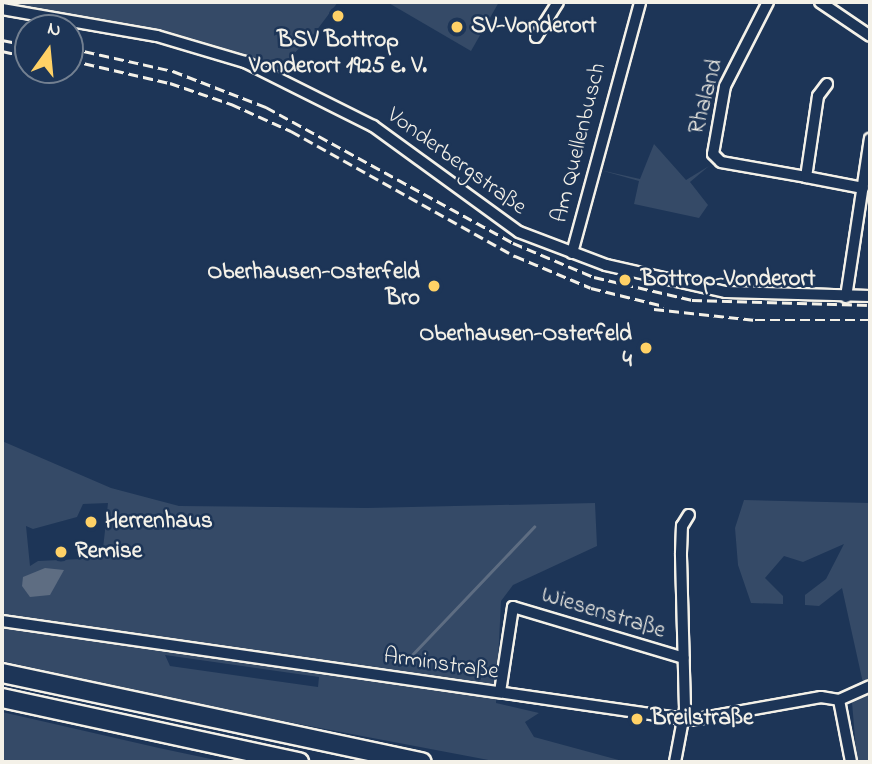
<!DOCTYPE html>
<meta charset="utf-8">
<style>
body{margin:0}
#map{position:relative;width:872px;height:764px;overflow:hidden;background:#1d3557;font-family:"Indie Flower",sans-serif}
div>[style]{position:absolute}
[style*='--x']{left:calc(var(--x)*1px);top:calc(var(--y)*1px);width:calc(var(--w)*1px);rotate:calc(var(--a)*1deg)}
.green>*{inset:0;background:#354a67}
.water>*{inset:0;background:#5e6d82}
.stream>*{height:2.5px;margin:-1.25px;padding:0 1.25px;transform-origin:1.25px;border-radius:1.25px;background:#5e6d82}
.roads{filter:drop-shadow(2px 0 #f4f1e8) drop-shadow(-2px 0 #f4f1e8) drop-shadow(0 2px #f4f1e8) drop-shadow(0 -2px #f4f1e8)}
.street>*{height:10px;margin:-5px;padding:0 5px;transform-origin:5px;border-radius:5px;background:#1d3557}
.highway>*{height:18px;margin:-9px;padding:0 9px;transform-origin:9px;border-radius:9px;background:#1d3557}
.rail>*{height:2.5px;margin-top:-1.25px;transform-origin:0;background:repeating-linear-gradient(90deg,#f4f1e8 0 10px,transparent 0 15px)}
.dots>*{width:19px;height:19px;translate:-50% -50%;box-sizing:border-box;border:4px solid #1d3557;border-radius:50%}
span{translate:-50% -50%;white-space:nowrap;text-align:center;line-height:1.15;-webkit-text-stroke:5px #1d3557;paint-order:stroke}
.poi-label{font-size:23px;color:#f4f1e8;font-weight:700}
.left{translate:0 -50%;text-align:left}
.right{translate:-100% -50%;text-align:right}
.street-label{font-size:23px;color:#f4f1e8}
.frame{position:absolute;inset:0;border:4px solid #f4f1e8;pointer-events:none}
.north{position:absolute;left:14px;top:14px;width:70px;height:70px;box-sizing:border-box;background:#1d3557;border:2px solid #738091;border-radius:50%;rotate:15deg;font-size:19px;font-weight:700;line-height:28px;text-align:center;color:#f4f1e8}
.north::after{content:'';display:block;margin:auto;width:24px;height:32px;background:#ffd166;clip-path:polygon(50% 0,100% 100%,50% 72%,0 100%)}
</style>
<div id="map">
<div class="green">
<i style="clip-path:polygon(2px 2px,338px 2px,313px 35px,278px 69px,182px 36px)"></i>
<i style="clip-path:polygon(387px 2px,499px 2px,471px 51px)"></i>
<i style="clip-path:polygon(654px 144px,686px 180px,709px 166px,690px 182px,708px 205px,699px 218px,634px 204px,639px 181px,600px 170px,640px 179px)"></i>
<i style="clip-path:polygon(evenodd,2px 441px,111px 488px,179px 506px,367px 508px,595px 503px,597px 546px,513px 585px,501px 601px,496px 703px,539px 713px,525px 722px,534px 737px,626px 762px,499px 762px,209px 707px,2px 661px,2px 441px,108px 503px,102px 558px,38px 561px,30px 566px,26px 526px,33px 529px,77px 517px,83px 504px,108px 503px,2px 441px,165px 655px,319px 677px,318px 687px,170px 666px,165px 655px)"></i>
<i style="clip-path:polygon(744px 500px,870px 503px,870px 681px,863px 683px,842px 588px,819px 606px,805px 605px,805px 595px,826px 579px,844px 544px,803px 562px,784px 556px,765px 578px,783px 596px,783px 604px,751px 603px,738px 565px,735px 528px)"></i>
<i style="clip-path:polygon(870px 691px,870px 762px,857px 762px,852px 702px)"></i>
<i style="clip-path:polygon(2px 712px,159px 748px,225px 762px,2px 762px)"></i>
</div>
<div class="water">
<i style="clip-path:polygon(45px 568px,64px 570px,50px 595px,30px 597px,22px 586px,23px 577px)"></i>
</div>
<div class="stream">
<i style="--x:410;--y:657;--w:180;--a:-46.4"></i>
</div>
<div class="roads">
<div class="street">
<i style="--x:768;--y:2;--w:94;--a:117.1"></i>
<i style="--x:725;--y:86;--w:69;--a:100"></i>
<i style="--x:713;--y:154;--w:11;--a:45"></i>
<i style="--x:721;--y:162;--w:86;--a:10"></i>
<i style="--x:820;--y:2;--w:60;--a:34.2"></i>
<i style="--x:2;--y:9;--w:157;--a:9.9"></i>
<i style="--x:157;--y:36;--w:92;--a:16.5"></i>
<i style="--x:245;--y:62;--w:143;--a:26.6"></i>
<i style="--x:373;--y:126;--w:180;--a:36"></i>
<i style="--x:519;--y:232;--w:93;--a:20.8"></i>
<i style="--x:606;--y:265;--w:123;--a:12.7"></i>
<i style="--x:726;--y:292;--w:144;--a:1.6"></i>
<i style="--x:536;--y:37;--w:41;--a:-57.8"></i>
<i style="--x:827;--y:84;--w:15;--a:127"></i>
<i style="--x:818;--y:96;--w:82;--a:98.4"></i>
<i style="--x:806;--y:177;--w:58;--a:10.9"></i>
<i style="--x:572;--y:253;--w:260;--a:-74.8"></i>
<i style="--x:846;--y:297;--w:160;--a:-81.4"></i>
<i style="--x:2;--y:621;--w:697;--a:8.16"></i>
<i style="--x:692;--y:720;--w:131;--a:-10.1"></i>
<i style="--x:821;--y:697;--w:18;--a:9"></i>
<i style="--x:839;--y:700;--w:34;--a:-24"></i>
<i style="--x:500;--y:692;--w:86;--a:-81.3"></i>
<i style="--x:513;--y:607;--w:178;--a:16.6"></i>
<i style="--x:839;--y:700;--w:63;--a:79"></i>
<i style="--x:675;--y:762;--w:54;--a:-79.3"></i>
<i style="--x:685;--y:709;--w:156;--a:-91.5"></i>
<i style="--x:681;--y:553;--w:27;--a:-88"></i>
<i style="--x:682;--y:526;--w:13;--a:-58"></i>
</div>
<div class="highway">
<i style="--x:2;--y:673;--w:429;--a:12"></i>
<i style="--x:2;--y:698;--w:304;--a:12.2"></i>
</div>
</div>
<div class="rail">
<i style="--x:2;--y:40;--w:26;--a:11"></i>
<i style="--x:70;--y:48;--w:106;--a:12.6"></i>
<i style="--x:173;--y:71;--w:100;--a:21.2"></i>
<i style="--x:266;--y:107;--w:282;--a:28.8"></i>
<i style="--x:513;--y:243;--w:88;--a:22.8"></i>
<i style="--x:594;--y:277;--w:101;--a:13.2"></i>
<i style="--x:692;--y:300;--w:178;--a:1.6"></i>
<i style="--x:2;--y:51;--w:27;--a:13"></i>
<i style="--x:70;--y:60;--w:103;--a:13"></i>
<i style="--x:170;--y:83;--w:65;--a:19"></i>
<i style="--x:231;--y:104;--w:66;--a:24.2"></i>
<i style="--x:291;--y:131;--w:257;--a:29.2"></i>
<i style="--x:515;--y:256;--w:82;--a:22.8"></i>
<i style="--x:591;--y:288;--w:75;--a:13.9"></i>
<i style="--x:654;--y:309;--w:102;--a:6.2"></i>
<i style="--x:755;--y:320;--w:115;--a:0"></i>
</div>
<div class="dots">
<i style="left:338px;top:16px;background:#ffd166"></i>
<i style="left:457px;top:27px;background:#ffd166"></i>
<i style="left:625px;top:280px;background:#ffd166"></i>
<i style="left:434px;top:286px;background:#ffd166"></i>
<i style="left:646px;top:348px;background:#ffd166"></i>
<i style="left:91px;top:522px;background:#ffd166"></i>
<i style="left:61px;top:552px;background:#ffd166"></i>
<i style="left:637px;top:719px;background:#ffd166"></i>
</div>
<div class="poi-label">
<span class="left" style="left:471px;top:27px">SV-Vonderort</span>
<span style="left:338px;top:54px">BSV Bottrop<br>Vonderort 1925 e. V.</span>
<span class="right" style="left:420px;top:286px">Oberhausen-Osterfeld<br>Bro</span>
<span class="left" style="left:641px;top:280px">Bottrop-Vonderort</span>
<span class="right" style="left:632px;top:348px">Oberhausen-Osterfeld<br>4</span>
<span class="left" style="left:105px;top:522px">Herrenhaus</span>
<span class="left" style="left:75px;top:552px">Remise</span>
<span class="left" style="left:651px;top:719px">Breilstraße</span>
</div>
<div class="street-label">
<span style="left:707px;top:97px;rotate:-75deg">Rhaland</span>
<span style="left:580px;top:143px;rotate:-76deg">Am Quellenbusch</span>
<span style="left:456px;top:162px;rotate:36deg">Vonderbergstraße</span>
<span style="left:603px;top:614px;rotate:17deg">Wiesenstraße</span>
<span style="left:441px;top:665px;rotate:8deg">Arminstraße</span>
</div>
<div class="frame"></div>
<div class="north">N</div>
</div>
